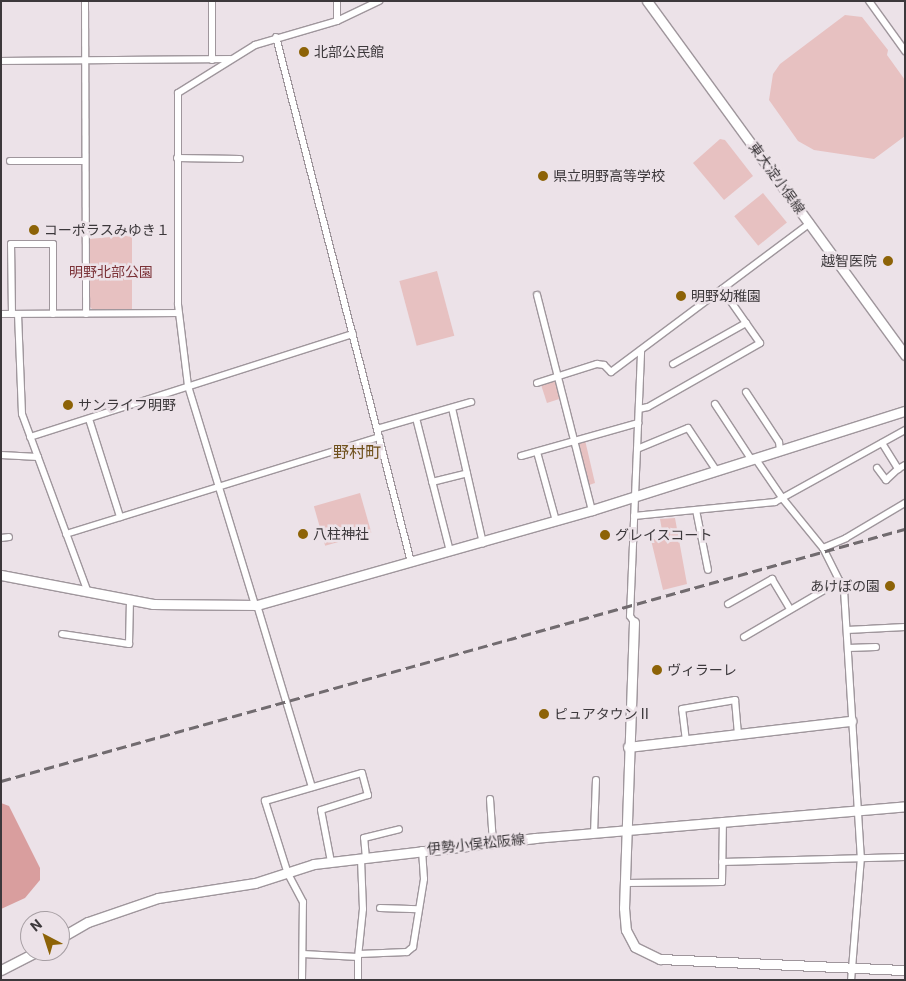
<!DOCTYPE html>
<meta charset="utf-8">
<style>
body{margin:0}
#map{position:relative;width:906px;height:981px;overflow:hidden;background:#ece2e8;font-family:Roboto,"Noto Sans JP",sans-serif}
div>[style]{position:absolute}
[style*='--x']{left:calc(var(--x)*1px);top:calc(var(--y)*1px);width:calc(var(--w)*1px);rotate:calc(var(--a)*1deg)}
.green>*{inset:0;background:#e7c1c1;transform-origin:0 0}
.forest>*{inset:0;background:#d99e9e}
.roads{filter:drop-shadow(1px 0 #9f969c) drop-shadow(-1px 0 #9f969c) drop-shadow(0 1px #9f969c) drop-shadow(0 -1px #9f969c)}
.street>*{height:6px;margin:-3px;padding:0 3px;transform-origin:3px;border-radius:3px;background:#fff}
.secondary>*{height:9px;margin:-4.5px;padding:0 4.5px;transform-origin:4.5px;border-radius:4.5px;background:#fff}
.rail>*{height:2.5px;margin-top:-1.25px;transform-origin:0;background:repeating-linear-gradient(90deg,#716b6f 0 10px,transparent 0 15px)}
.dots>*{width:14px;height:14px;translate:-50% -50%;box-sizing:border-box;border:2px solid #ece2e8;border-radius:50%}
span{translate:-50% -50%;white-space:nowrap;text-align:center;line-height:1.15;-webkit-text-stroke:5px #ece2e8;paint-order:stroke}
.poi-label{font-size:14px;color:#3c383b}
.left{translate:0 -50%;text-align:left}
.right{translate:-100% -50%;text-align:right}
.street-label{font-size:14px;color:#3c383b}
.park-label{font-size:14px;color:#7b3237}
.quarter-label{font-size:16px;color:#6f511c}
.frame{position:absolute;inset:0;border:2px solid #3c383b;pointer-events:none}
.north{position:absolute;left:20px;top:911px;width:50px;height:50px;box-sizing:border-box;background:#ece2e8;border:1px solid #a69ea3;border-radius:50%;rotate:320deg;font-size:14px;font-weight:700;line-height:20px;text-align:center;color:#3c383b}
.north::after{content:'';display:block;margin:auto;width:18px;height:22px;background:#8d6307;clip-path:polygon(50% 0,100% 100%,50% 72%,0 100%)}
</style>
<div id="map">
<div class="green">
<i style="clip-path:polygon(845px 15px,862px 17px,888px 50px,887px 55px,905px 80px,905px 136px,874px 159px,814px 150px,798px 141px,769px 100px,773px 74px,780px 64px)"></i>
<i style="clip-path:polygon(720px 139px,725px 140px,753px 176px,724px 200px,693px 163px)"></i>
<i style="left:763px;top:193px;width:38px;height:37px;rotate:51deg"></i>
<i style="clip-path:polygon(132px 235px,132px 311px,93px 310px,89px 306px,89px 239px)"></i>
<i style="left:437px;top:271px;width:67px;height:39px;rotate:75deg"></i>
<i style="left:556px;top:379px;width:20px;height:16px;rotate:72deg"></i>
<i style="clip-path:polygon(585px 440px,595px 483px,589px 485px,578px 442px)"></i>
<i style="left:360px;top:493px;width:41px;height:48px;rotate:74deg"></i>
<i style="clip-path:polygon(675px 518px,687px 584px,663px 590px,651px 540px,663px 536px,660px 519px)"></i>
</div>
<div class="forest">
<i style="clip-path:polygon(1px 803px,9px 806px,40px 868px,40px 880px,25px 898px,1px 909px)"></i>
</div>
<div class="roads">
<div class="street">
<i style="--x:85;--y:1;--w:313;--a:89.8"></i>
<i style="--x:212;--y:1;--w:59;--a:90"></i>
<i style="--x:337;--y:1;--w:20;--a:90"></i>
<i style="--x:869;--y:1;--w:62;--a:54.2"></i>
<i style="--x:276;--y:37;--w:542;--a:75.58"></i>
<i style="--x:1;--y:61;--w:229;--a:-0.5"></i>
<i style="--x:177;--y:158;--w:63;--a:0.9"></i>
<i style="--x:10;--y:161;--w:75;--a:0"></i>
<i style="--x:537;--y:295;--w:222;--a:75.7"></i>
<i style="--x:1;--y:314;--w:177;--a:-0.3"></i>
<i style="--x:12;--y:314;--w:70;--a:-90.8"></i>
<i style="--x:11;--y:244;--w:42;--a:0"></i>
<i style="--x:53;--y:244;--w:70;--a:90"></i>
<i style="--x:18;--y:314;--w:100;--a:87.7"></i>
<i style="--x:22;--y:414;--w:190;--a:69.7"></i>
<i style="--x:673;--y:364;--w:84;--a:-29.3"></i>
<i style="--x:537;--y:383;--w:63;--a:-17.6"></i>
<i style="--x:597;--y:364;--w:7;--a:8"></i>
<i style="--x:604;--y:365;--w:10;--a:45"></i>
<i style="--x:611;--y:372;--w:249;--a:-36.8"></i>
<i style="--x:746;--y:392;--w:60;--a:56.6"></i>
<i style="--x:779;--y:442;--w:8;--a:83"></i>
<i style="--x:715;--y:404;--w:66;--a:56.8"></i>
<i style="--x:452;--y:408;--w:139;--a:77.1"></i>
<i style="--x:639;--y:409;--w:9;--a:-13"></i>
<i style="--x:648;--y:407;--w:129;--a:-29.7"></i>
<i style="--x:760;--y:343;--w:66;--a:-125.1"></i>
<i style="--x:416;--y:418;--w:137;--a:75.7"></i>
<i style="--x:89;--y:419;--w:103;--a:72.4"></i>
<i style="--x:377;--y:429;--w:98;--a:-16"></i>
<i style="--x:30;--y:437;--w:339;--a:-17.7"></i>
<i style="--x:882;--y:443;--w:31;--a:58"></i>
<i style="--x:898;--y:469;--w:8;--a:-30"></i>
<i style="--x:637;--y:449;--w:55;--a:-22.4"></i>
<i style="--x:688;--y:428;--w:50;--a:56.3"></i>
<i style="--x:537;--y:452;--w:72;--a:74.6"></i>
<i style="--x:1;--y:455;--w:37;--a:3"></i>
<i style="--x:521;--y:456;--w:122;--a:-15.8"></i>
<i style="--x:755;--y:458;--w:50;--a:55.7"></i>
<i style="--x:783;--y:499;--w:63;--a:50.8"></i>
<i style="--x:823;--y:548;--w:47;--a:63.4"></i>
<i style="--x:844;--y:590;--w:268;--a:86.4"></i>
<i style="--x:861;--y:857;--w:123;--a:94.6"></i>
<i style="--x:877;--y:468;--w:15;--a:53"></i>
<i style="--x:886;--y:480;--w:16;--a:-43"></i>
<i style="--x:432;--y:482;--w:36;--a:-14"></i>
<i style="--x:696;--y:510;--w:61;--a:78.7"></i>
<i style="--x:634;--y:516;--w:142;--a:-5.7"></i>
<i style="--x:775;--y:502;--w:149;--a:-29"></i>
<i style="--x:66;--y:534;--w:328;--a:-17.2"></i>
<i style="--x:1;--y:538;--w:8;--a:-7"></i>
<i style="--x:823;--y:548;--w:25;--a:-23"></i>
<i style="--x:846;--y:538;--w:69;--a:-30.7"></i>
<i style="--x:728;--y:604;--w:51;--a:-29.6"></i>
<i style="--x:772;--y:579;--w:35;--a:59"></i>
<i style="--x:255;--y:605;--w:229;--a:-107"></i>
<i style="--x:188;--y:386;--w:83;--a:-97"></i>
<i style="--x:178;--y:304;--w:211;--a:-90"></i>
<i style="--x:178;--y:93;--w:91;--a:-31.9"></i>
<i style="--x:255;--y:45;--w:85;--a:-16.3"></i>
<i style="--x:337;--y:21;--w:47;--a:-25.5"></i>
<i style="--x:257;--y:605;--w:190;--a:73.2"></i>
<i style="--x:634;--y:622;--w:7;--a:-124"></i>
<i style="--x:630;--y:616;--w:266;--a:-87.6"></i>
<i style="--x:847;--y:630;--w:58;--a:-3"></i>
<i style="--x:62;--y:634;--w:68;--a:8.5"></i>
<i style="--x:129;--y:644;--w:43;--a:-88.7"></i>
<i style="--x:744;--y:637;--w:111;--a:-30.3"></i>
<i style="--x:848;--y:648;--w:28;--a:-2"></i>
<i style="--x:686;--y:741;--w:32;--a:-97"></i>
<i style="--x:682;--y:709;--w:54;--a:-9.6"></i>
<i style="--x:735;--y:700;--w:33;--a:85"></i>
<i style="--x:490;--y:799;--w:44;--a:86.1"></i>
<i style="--x:594;--y:834;--w:54;--a:-87.9"></i>
<i style="--x:366;--y:859;--w:21;--a:-95"></i>
<i style="--x:364;--y:838;--w:36;--a:-14"></i>
<i style="--x:722;--y:862;--w:183;--a:-1.6"></i>
<i style="--x:626;--y:883;--w:96;--a:-0.6"></i>
<i style="--x:722;--y:882;--w:61;--a:-89.1"></i>
<i style="--x:380;--y:908;--w:38;--a:2"></i>
<i style="--x:303;--y:954;--w:55;--a:3.1"></i>
<i style="--x:358;--y:957;--w:23;--a:90"></i>
<i style="--x:359;--y:954;--w:48;--a:-2.4"></i>
<i style="--x:407;--y:952;--w:8;--a:-40"></i>
<i style="--x:413;--y:947;--w:69;--a:-80.8"></i>
<i style="--x:424;--y:879;--w:29;--a:-94"></i>
<i style="--x:358;--y:957;--w:48;--a:-84.1"></i>
<i style="--x:363;--y:909;--w:50;--a:-92.3"></i>
<i style="--x:302;--y:980;--w:78;--a:-89.3"></i>
<i style="--x:303;--y:902;--w:32;--a:-118"></i>
<i style="--x:288;--y:874;--w:77;--a:-107.5"></i>
<i style="--x:265;--y:801;--w:101;--a:-16.1"></i>
<i style="--x:362;--y:773;--w:23;--a:75"></i>
<i style="--x:368;--y:795;--w:49;--a:162.3"></i>
<i style="--x:321;--y:810;--w:53;--a:79.1"></i>
</div>
<div class="secondary">
<i style="--x:647;--y:1;--w:438;--a:53.9"></i>
<i style="--x:1;--y:575;--w:155;--a:10.8"></i>
<i style="--x:153;--y:604;--w:104;--a:0.6"></i>
<i style="--x:257;--y:605;--w:348;--a:-15.8"></i>
<i style="--x:592;--y:510;--w:328;--a:-17.6"></i>
<i style="--x:634;--y:622;--w:286;--a:92"></i>
<i style="--x:624;--y:908;--w:22;--a:85"></i>
<i style="--x:626;--y:930;--w:19;--a:62"></i>
<i style="--x:635;--y:947;--w:28;--a:26"></i>
<i style="--x:660;--y:959;--w:245;--a:2.6"></i>
<i style="--x:628;--y:747;--w:225;--a:-6.7"></i>
<i style="--x:60;--y:938;--w:32;--a:-30"></i>
<i style="--x:88;--y:922;--w:74;--a:-18.9"></i>
<i style="--x:158;--y:898;--w:98;--a:-8.8"></i>
<i style="--x:255;--y:883;--w:62;--a:-17.9"></i>
<i style="--x:314;--y:864;--w:223;--a:-6.7"></i>
<i style="--x:535;--y:838;--w:371;--a:-4.9"></i>
<i style="--x:1;--y:970;--w:42;--a:-27.2"></i>
</div>
</div>
<div class="rail">
<i style="--x:1;--y:781;--w:938;--a:-15.58"></i>
</div>
<div class="dots">
<i style="left:304px;top:52px;background:#8d6307"></i>
<i style="left:543px;top:176px;background:#8d6307"></i>
<i style="left:34px;top:230px;background:#8d6307"></i>
<i style="left:888px;top:261px;background:#8d6307"></i>
<i style="left:681px;top:296px;background:#8d6307"></i>
<i style="left:68px;top:405px;background:#8d6307"></i>
<i style="left:303px;top:534px;background:#8d6307"></i>
<i style="left:605px;top:535px;background:#8d6307"></i>
<i style="left:890px;top:586px;background:#8d6307"></i>
<i style="left:657px;top:670px;background:#8d6307"></i>
<i style="left:544px;top:714px;background:#8d6307"></i>
</div>
<div class="poi-label">
<span class="left" style="left:314px;top:52px">北部公民館</span>
<span class="left" style="left:553px;top:176px">県立明野高等学校</span>
<span class="left" style="left:44px;top:230px">コーポラスみゆき１</span>
<span class="right" style="left:877px;top:261px">越智医院</span>
<span class="left" style="left:691px;top:296px">明野幼稚園</span>
<span class="left" style="left:78px;top:405px">サンライフ明野</span>
<span class="left" style="left:313px;top:534px">八柱神社</span>
<span class="left" style="left:615px;top:535px">グレイスコート</span>
<span class="right" style="left:880px;top:586px">あけぼの園</span>
<span class="left" style="left:667px;top:670px">ヴィラーレ</span>
<span class="left" style="left:554px;top:714px">ピュアタウンⅡ</span>
</div>
<div class="street-label">
<span style="left:777px;top:178px;rotate:54deg">東大淀小俣線</span>
<span style="left:476px;top:844px;rotate:-6deg">伊勢小俣松阪線</span>
</div>
<div class="park-label">
<span style="left:111px;top:272px">明野北部公園</span>
</div>
<div class="quarter-label">
<span style="left:357px;top:453px">野村町</span>
</div>
<div class="frame"></div>
<div class="north">N</div>
</div>
